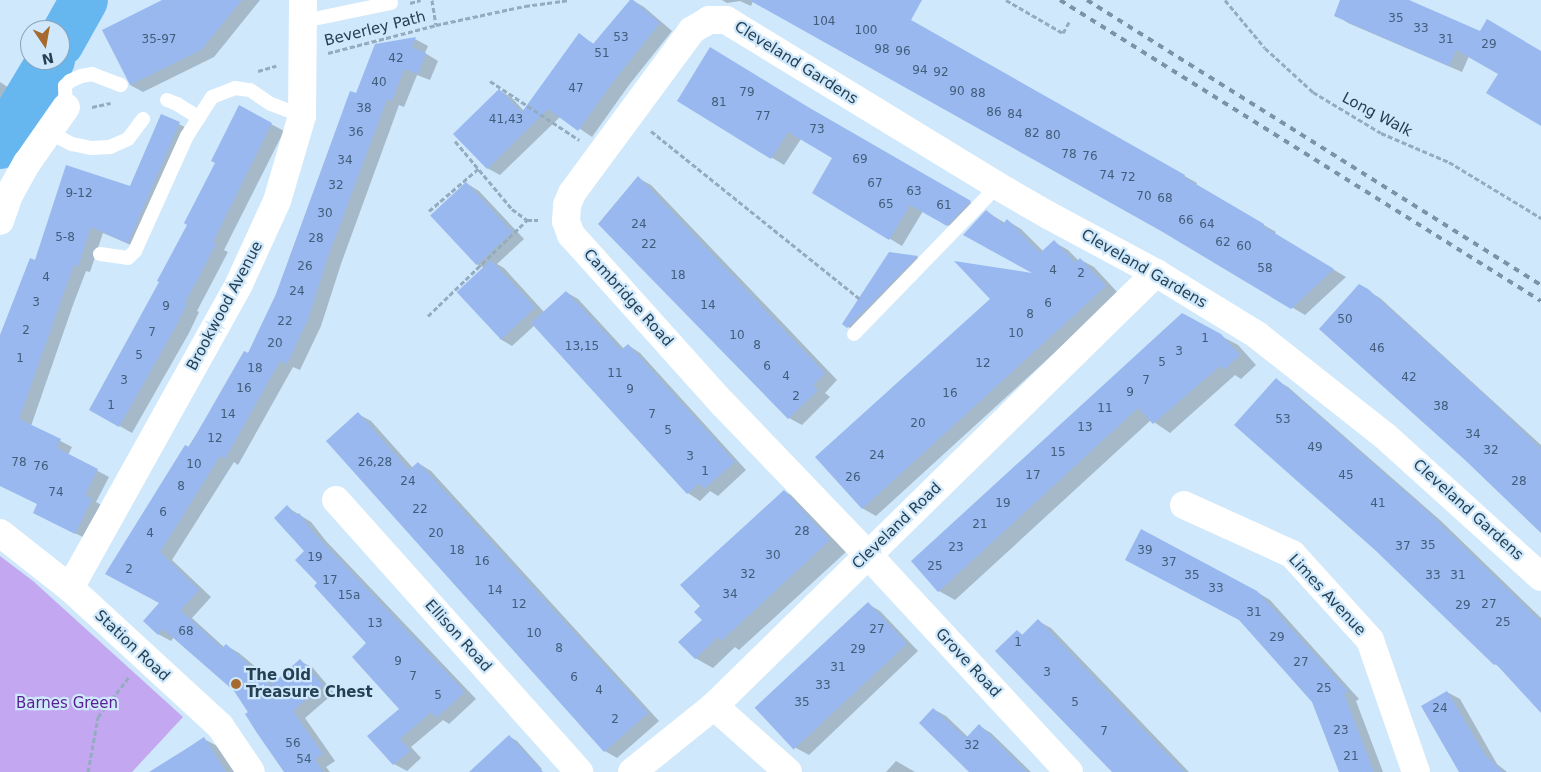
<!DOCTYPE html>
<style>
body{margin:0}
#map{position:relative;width:1541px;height:772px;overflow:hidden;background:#cfe8fb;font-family:"DejaVu Sans",sans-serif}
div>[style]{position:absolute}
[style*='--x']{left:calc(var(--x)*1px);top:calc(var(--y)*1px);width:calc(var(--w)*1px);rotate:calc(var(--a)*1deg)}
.green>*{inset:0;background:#c3a7f0}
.shadow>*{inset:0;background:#0003}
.river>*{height:48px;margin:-24px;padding:0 24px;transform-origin:24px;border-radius:24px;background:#66b6f0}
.building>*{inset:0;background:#98b8ef;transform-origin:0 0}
.path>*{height:3px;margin-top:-1.5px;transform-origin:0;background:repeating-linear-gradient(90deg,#93acc0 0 5px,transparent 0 7.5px)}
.lane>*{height:14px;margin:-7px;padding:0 7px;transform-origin:7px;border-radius:7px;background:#fff}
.street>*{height:28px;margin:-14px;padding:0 14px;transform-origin:14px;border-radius:14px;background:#fff}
.secondary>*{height:28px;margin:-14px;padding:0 14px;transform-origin:14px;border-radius:14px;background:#fff}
.rail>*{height:4px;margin-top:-2px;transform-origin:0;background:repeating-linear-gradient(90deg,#7a94a7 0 6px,transparent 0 12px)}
.dots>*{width:14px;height:14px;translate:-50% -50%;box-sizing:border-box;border:2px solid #cfe8fb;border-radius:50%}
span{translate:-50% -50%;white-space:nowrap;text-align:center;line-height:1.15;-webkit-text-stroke:4.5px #cfe8fb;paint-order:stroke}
.number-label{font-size:12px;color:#425d7a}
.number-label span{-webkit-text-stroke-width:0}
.street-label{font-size:15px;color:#253f53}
.poi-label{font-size:15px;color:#253f53;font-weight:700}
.left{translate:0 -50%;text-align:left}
.park-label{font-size:15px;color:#591e91}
.north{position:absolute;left:20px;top:20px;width:50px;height:50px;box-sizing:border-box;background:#cfe8fb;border:1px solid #8ba4b8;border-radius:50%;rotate:168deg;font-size:14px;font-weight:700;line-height:20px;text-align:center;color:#253f53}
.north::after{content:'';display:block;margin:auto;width:18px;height:22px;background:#a76a2e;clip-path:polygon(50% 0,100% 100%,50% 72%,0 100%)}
</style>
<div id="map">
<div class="green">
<i style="clip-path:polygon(0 556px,33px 581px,183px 717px,132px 772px,0 772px)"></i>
</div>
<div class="shadow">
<i style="clip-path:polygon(165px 0,260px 0,214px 57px,143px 92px,130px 85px)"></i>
<i style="clip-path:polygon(632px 0,644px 7px,672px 31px,629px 85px,592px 137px,561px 116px,500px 175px,487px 168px,499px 90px,512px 98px,524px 111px,579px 35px,594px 44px)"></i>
<i style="clip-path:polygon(722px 0,871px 0,1197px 183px,1196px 185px,1276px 232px,1274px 234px,1346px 277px,1305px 315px,1168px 234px,753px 1px,751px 6px,740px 1px,727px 3px)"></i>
<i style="clip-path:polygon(1341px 0,1405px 0,1481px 32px,1541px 52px,1541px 123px,1499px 73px,1469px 56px,1462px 72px,1348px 23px,1336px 15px)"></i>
<i style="clip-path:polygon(415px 39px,428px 46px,425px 53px,438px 61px,430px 80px,417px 75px,404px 107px,399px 105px,341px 264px,321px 326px,300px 370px,293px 367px,238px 465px,234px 462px,172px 560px,211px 597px,192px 618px,225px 648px,227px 646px,239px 653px,275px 683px,300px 661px,313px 668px,334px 693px,305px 718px,335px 761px,326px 767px,330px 772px,285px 772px,235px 691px,174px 637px,171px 641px,158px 634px,160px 603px,107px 573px,248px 354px,278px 295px,376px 45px)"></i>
<i style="clip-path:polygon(0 82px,24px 98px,0 137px)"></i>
<i style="clip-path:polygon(678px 100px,820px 115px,982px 209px,960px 232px,923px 211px,902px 246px,813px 192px,834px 158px,801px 139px,784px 165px)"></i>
<i style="clip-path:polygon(239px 107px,284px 131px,224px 250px,228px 252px,197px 311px,199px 312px,189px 333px,132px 433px,90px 409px,161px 282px,189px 225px)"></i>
<i style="clip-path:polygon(162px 116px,191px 130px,140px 249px,103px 233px,90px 272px,86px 271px,73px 305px,31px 426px,72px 447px,68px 455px,109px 477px,96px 502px,103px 506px,87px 539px,46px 519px,38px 504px,0 484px,0 342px,36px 261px,131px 188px)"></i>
<i style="clip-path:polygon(638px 178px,651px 185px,837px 380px,825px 393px,830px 397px,802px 425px,789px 418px,599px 224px)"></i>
<i style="clip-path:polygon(466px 183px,479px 191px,524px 239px,497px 264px,504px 268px,544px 312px,566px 292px,578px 299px,624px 349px,628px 345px,640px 353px,746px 470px,718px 496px,710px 491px,700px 501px,688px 493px,535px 325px,512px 346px,500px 339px,484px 268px,477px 264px)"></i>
<i style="clip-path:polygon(987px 212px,1005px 223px,1008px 221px,1021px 229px,1044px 252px,1054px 242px,1068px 250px,1079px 261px,1081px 260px,1094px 267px,1119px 294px,876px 516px,862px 508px,1037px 275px)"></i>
<i style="clip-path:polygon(890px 253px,917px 257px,922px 260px,854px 331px,844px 324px)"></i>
<i style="clip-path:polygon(1359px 286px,1380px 298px,1541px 445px,1541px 532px)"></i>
<i style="clip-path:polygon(1221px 336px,1238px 345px,1256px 365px,1241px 379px,1235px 375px,1170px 433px,1151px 420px,955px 600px,939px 591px,913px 561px)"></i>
<i style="clip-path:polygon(1276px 380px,1288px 387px,1441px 521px,1541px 618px,1541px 711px,1501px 668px,1495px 664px)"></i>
<i style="clip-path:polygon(358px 414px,371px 421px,413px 468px,418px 463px,431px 471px,659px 721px,617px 758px,605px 751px)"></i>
<i style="clip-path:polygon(784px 491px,801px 501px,847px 551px,739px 650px,735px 647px,713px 668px,695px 658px,704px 620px)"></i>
<i style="clip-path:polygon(287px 507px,311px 522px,326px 541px,476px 699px,449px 724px,443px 720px,411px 747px,421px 758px,407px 771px,394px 764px,369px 736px,400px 709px,368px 643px,319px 583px)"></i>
<i style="clip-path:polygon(1257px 592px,1270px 600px,1359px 699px,1356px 701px,1383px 772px,1340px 772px,1313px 701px)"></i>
<i style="clip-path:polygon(868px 604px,880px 611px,918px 651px,809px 755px,796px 748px,759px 710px)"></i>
<i style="clip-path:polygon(1038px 621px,1051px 628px,1189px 772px,1113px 772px,1017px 631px,1023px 635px)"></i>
<i style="clip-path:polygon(1447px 692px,1460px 699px,1497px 764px,1507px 772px,1462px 772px)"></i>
<i style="clip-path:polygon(933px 709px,946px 716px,968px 737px,979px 726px,991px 733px,1031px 772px,975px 772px)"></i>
<i style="clip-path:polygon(510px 737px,517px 741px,542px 769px,539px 772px,471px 772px)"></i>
<i style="clip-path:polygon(204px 739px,219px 747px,235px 772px,154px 772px)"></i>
<i style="clip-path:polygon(896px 761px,915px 772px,886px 772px)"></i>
</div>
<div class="river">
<i style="--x:60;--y:43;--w:49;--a:-60.8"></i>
<i style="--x:0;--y:145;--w:99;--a:-59"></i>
</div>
<div class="building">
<i style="clip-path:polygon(162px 0,242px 0,201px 50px,130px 85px,102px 30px)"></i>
<i style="clip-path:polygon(630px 0,633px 0,660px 23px,616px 78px,578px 131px,548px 109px,487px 169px,453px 134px,499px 89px,522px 112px,579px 33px,593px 44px)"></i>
<i style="clip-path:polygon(749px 0,922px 0,911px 20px,1185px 175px,1184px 177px,1264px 224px,1263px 226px,1334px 269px,1291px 309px,1161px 231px)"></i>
<i style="clip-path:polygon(1340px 0,1409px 0,1480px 31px,1487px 19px,1541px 51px,1541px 126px,1486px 93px,1498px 74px,1456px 50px,1449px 66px,1334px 16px)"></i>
<i style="clip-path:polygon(416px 37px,412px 47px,426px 53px,418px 74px,404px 69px,392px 101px,387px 99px,328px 257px,308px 319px,287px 364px,280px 361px,225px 459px,220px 456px,160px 552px,199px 590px,180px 610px,222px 648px,226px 644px,246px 662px,255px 675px,260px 672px,270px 686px,300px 659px,323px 685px,293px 711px,323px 754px,315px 759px,323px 772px,284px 772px,257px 733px,245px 714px,248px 712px,234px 691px,163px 629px,158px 635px,143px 621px,159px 603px,105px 574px,185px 445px,189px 447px,244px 351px,248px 353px,276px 294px,350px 91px,356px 93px,375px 44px)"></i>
<i style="clip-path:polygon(710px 47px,808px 107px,971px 201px,947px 226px,910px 205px,889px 240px,812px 193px,832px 158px,788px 132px,771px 159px,677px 101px)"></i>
<i style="clip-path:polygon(239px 105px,272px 123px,213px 242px,216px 244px,185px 303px,187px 304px,176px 326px,119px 427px,89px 410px,159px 282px,157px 281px,187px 225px,184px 223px,215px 163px,211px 161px)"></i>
<i style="clip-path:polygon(161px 114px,180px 122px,128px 243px,91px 227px,78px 267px,74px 265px,62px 298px,19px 419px,61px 439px,57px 448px,98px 469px,85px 495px,92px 499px,75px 534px,33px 513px,37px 504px,0 486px,0 335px,30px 258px,35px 260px,66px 165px,130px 186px)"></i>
<i style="clip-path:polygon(638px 176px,825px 373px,813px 385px,818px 390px,788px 419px,598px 224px)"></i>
<i style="left:466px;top:182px;width:68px;height:49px;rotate:47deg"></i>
<i style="clip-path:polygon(986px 210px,1003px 224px,1007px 219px,1040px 253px,1054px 240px,1075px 263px,1080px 258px,1106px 286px,862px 509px,815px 457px,990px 299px,954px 261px,1032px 273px,963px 235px)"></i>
<i style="clip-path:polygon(889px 252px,918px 256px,847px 328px,842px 324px)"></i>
<i style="left:491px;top:260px;width:65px;height:47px;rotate:47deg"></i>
<i style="clip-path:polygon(1359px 284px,1368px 289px,1485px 395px,1541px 449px,1541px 533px,1465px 460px,1319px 329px)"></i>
<i style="clip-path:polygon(566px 291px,621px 350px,628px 344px,735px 462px,704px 489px,699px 483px,687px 494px,531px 323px)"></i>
<i style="clip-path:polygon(1182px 313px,1221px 334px,1240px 355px,1224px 370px,1220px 366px,1153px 424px,1138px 408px,938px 592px,911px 561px)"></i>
<i style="clip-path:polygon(1276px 378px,1428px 512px,1541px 622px,1541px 713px,1496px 664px,1494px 665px,1375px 550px,1234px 425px)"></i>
<i style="clip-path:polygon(358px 412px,409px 470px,418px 462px,648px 713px,604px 752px,326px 441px)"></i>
<i style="clip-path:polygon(784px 490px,830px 540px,721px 641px,718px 637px,695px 659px,678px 642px,702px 620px,694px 612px,700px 606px,680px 585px)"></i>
<i style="clip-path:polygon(287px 505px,296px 515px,299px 513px,313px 532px,465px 692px,436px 718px,431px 712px,400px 739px,410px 751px,393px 765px,367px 736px,399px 709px,352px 657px,366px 643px,314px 586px,317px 583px,295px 560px,304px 551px,274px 518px)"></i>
<i style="clip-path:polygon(1141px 529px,1257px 591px,1348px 691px,1344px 694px,1374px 772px,1339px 772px,1312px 702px,1239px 620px,1125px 560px)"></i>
<i style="left:868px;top:602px;width:57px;height:155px;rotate:47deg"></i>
<i style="clip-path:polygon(1038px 619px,1162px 749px,1185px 772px,1112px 772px,995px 651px,1017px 630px,1022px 635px)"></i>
<i style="clip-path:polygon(1447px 691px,1485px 755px,1503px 772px,1459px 772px,1421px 706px)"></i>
<i style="clip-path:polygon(933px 708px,966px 738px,979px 724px,1027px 772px,969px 772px,919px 723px)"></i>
<i style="clip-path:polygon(509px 735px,543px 772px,469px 772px)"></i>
<i style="clip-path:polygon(204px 737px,226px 772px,149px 772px,189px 747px)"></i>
</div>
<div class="path">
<i style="--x:432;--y:0;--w:25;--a:81"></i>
<i style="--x:1006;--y:0;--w:66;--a:30.1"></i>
<i style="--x:1063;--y:33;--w:13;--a:-61"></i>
<i style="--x:1225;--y:0;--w:62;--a:50.2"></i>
<i style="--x:1265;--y:48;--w:65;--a:42.5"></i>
<i style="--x:1313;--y:92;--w:79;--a:31.1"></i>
<i style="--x:1381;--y:133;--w:74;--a:23.1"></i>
<i style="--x:1449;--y:162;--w:108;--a:31.3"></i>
<i style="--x:410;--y:3;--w:11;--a:-15"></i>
<i style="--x:328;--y:53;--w:112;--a:-14.5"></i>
<i style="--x:436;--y:25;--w:91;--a:-12.1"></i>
<i style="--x:525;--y:6;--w:45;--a:-7.6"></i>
<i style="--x:258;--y:71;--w:19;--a:-16"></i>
<i style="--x:490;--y:81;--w:107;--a:33.5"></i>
<i style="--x:92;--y:107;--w:19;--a:-12"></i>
<i style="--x:651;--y:131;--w:268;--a:38.8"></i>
<i style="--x:455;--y:141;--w:89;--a:50"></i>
<i style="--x:512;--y:209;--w:19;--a:36"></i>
<i style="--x:429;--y:211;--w:65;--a:-40.6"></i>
<i style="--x:428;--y:316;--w:138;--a:-44.1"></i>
<i style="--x:527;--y:220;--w:11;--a:0"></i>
<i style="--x:88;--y:772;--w:56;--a:-79.7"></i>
<i style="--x:98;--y:717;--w:51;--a:-52.2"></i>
</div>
<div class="lane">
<i style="--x:304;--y:21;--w:89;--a:-11.7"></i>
<i style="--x:167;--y:100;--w:11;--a:22"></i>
<i style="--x:177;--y:104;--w:26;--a:32"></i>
<i style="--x:66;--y:107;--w:21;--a:-93"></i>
<i style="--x:65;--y:86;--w:7;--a:-45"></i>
<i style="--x:70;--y:81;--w:12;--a:-24"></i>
<i style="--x:81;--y:76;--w:11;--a:-10"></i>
<i style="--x:92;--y:74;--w:31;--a:21"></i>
<i style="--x:49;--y:132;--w:26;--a:28"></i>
<i style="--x:72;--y:144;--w:19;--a:12"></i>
<i style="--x:91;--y:148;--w:19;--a:-3"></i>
<i style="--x:110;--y:147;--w:20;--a:-24"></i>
<i style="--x:128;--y:139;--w:25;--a:-53"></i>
<i style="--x:100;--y:254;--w:28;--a:8"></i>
<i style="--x:128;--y:258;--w:10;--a:-45"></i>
<i style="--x:135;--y:251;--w:126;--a:-65.7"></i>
<i style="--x:187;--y:136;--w:46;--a:-57.3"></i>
<i style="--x:212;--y:97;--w:25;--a:-21"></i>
<i style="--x:235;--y:88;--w:15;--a:8"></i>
<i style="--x:250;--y:90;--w:25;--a:34"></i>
<i style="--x:271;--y:104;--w:33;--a:21"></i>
<i style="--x:854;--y:334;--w:190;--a:-45.9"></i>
<i style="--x:986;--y:198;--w:16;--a:-52"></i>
</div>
<div class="street">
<i style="--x:0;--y:221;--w:28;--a:-71"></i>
<i style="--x:9;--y:195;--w:37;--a:-61"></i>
<i style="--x:27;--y:163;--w:68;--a:-55.1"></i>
<i style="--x:336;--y:500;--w:365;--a:48.2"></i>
<i style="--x:1184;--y:505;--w:119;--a:24.4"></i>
<i style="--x:1292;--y:554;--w:116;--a:47.8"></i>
<i style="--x:1370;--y:640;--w:140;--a:70.8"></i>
<i style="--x:70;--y:588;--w:348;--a:-60.9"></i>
<i style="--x:239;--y:284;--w:91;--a:-65.4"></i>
<i style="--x:277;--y:201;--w:89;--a:-73.6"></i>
<i style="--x:302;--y:116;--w:116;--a:-89.5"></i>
<i style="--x:714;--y:706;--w:99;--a:41.7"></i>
<i style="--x:632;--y:772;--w:105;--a:-38.8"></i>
<i style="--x:714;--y:706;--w:619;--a:-44.41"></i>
<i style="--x:1069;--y:772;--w:296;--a:-132.8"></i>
<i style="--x:868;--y:555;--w:211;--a:-133.8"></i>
<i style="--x:722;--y:403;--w:226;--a:-131.9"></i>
<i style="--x:571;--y:235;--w:15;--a:-110"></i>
<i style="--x:566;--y:221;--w:16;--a:-86"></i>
<i style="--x:567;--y:205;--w:13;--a:-67"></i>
<i style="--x:572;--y:193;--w:202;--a:-53.6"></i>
<i style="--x:692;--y:30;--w:20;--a:-30"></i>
<i style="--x:709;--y:20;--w:17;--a:0"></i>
<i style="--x:726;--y:20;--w:316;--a:31.4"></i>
<i style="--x:996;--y:185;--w:60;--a:30"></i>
<i style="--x:1048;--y:215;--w:123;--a:28.2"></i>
<i style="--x:1156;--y:273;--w:119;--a:31.5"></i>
<i style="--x:1257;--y:335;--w:163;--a:38.3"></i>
<i style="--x:1385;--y:436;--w:210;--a:42.1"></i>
</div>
<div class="secondary">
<i style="--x:0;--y:533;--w:89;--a:38.2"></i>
<i style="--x:70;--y:588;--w:204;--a:42.6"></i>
<i style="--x:220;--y:726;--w:55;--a:56"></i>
</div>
<div class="rail">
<i style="--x:1060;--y:0;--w:567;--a:32.04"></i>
<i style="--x:1087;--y:0;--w:536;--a:32.12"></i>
</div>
<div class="dots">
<i style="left:236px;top:684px;background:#a76a2e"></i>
</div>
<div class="number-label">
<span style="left:1396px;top:19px">35</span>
<span style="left:824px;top:22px">104</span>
<span style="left:1421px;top:29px">33</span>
<span style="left:866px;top:31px">100</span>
<span style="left:621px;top:38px">53</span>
<span style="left:159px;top:40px">35-97</span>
<span style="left:1446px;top:40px">31</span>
<span style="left:1489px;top:45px">29</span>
<span style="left:882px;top:50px">98</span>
<span style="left:903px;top:52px">96</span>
<span style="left:602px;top:54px">51</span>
<span style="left:396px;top:59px">42</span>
<span style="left:920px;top:71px">94</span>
<span style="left:941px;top:73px">92</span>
<span style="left:379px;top:83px">40</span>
<span style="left:576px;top:89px">47</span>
<span style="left:957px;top:92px">90</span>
<span style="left:747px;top:93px">79</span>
<span style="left:978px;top:94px">88</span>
<span style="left:719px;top:103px">81</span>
<span style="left:364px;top:109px">38</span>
<span style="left:994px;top:113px">86</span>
<span style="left:1015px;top:115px">84</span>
<span style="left:763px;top:117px">77</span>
<span style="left:506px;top:120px">41,43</span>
<span style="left:817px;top:130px">73</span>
<span style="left:356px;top:133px">36</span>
<span style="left:1032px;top:134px">82</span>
<span style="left:1053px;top:136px">80</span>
<span style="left:1069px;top:155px">78</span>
<span style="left:1090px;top:157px">76</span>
<span style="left:860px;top:160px">69</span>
<span style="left:345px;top:161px">34</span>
<span style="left:1107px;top:176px">74</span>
<span style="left:1128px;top:178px">72</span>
<span style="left:875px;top:184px">67</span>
<span style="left:336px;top:186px">32</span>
<span style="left:914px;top:192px">63</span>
<span style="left:79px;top:194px">9-12</span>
<span style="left:1144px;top:197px">70</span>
<span style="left:1165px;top:199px">68</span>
<span style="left:886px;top:205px">65</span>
<span style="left:944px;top:206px">61</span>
<span style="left:325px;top:214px">30</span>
<span style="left:1186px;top:221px">66</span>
<span style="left:639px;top:225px">24</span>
<span style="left:1207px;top:225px">64</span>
<span style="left:65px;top:238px">5-8</span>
<span style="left:316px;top:239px">28</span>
<span style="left:1223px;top:243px">62</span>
<span style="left:649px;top:245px">22</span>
<span style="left:1244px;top:247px">60</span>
<span style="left:305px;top:267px">26</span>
<span style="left:1265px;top:269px">58</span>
<span style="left:1053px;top:271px">4</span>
<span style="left:1081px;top:274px">2</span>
<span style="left:678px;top:276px">18</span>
<span style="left:46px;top:278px">4</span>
<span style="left:297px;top:292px">24</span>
<span style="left:36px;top:303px">3</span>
<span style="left:1048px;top:304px">6</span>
<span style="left:708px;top:306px">14</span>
<span style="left:166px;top:307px">9</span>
<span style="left:1030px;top:315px">8</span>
<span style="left:1345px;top:320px">50</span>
<span style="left:285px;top:322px">22</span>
<span style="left:26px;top:331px">2</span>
<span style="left:152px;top:333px">7</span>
<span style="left:1016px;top:334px">10</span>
<span style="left:737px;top:336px">10</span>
<span style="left:1205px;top:339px">1</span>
<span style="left:275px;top:344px">20</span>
<span style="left:757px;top:346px">8</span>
<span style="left:582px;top:347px">13,15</span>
<span style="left:1377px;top:349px">46</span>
<span style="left:1179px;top:352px">3</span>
<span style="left:139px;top:356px">5</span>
<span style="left:20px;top:359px">1</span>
<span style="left:1162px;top:363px">5</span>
<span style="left:983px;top:364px">12</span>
<span style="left:767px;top:367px">6</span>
<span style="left:255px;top:369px">18</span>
<span style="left:615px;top:374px">11</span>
<span style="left:786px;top:377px">4</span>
<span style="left:1409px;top:378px">42</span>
<span style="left:124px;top:381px">3</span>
<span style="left:1146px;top:381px">7</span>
<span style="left:244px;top:389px">16</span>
<span style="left:630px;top:390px">9</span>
<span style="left:1130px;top:393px">9</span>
<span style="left:950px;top:394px">16</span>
<span style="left:796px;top:397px">2</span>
<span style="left:111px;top:406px">1</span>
<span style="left:1441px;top:407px">38</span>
<span style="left:1105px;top:409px">11</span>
<span style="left:228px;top:415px">14</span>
<span style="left:652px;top:415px">7</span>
<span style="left:1283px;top:420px">53</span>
<span style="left:918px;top:424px">20</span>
<span style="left:1085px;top:428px">13</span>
<span style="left:668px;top:431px">5</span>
<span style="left:1473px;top:435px">34</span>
<span style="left:215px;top:439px">12</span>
<span style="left:1315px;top:448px">49</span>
<span style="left:1491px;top:451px">32</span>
<span style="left:1058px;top:453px">15</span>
<span style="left:877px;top:456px">24</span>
<span style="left:690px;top:457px">3</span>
<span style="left:19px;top:463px">78</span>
<span style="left:375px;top:463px">26,28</span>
<span style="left:194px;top:465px">10</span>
<span style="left:41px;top:467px">76</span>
<span style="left:705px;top:472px">1</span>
<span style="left:1033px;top:476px">17</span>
<span style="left:1346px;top:476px">45</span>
<span style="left:853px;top:478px">26</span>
<span style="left:408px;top:482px">24</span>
<span style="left:1519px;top:482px">28</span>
<span style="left:181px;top:487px">8</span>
<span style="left:56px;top:493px">74</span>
<span style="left:1003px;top:504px">19</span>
<span style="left:1378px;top:504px">41</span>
<span style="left:420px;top:510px">22</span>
<span style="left:163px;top:513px">6</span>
<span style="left:980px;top:525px">21</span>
<span style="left:802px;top:532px">28</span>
<span style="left:150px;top:534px">4</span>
<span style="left:436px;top:534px">20</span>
<span style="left:1428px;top:546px">35</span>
<span style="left:1403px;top:547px">37</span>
<span style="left:956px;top:548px">23</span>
<span style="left:457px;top:551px">18</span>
<span style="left:1145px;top:551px">39</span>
<span style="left:773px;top:556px">30</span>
<span style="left:315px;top:558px">19</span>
<span style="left:482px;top:562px">16</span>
<span style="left:1169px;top:563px">37</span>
<span style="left:935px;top:567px">25</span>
<span style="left:129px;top:570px">2</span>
<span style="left:748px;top:575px">32</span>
<span style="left:1192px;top:576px">35</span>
<span style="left:1433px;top:576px">33</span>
<span style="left:1458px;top:576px">31</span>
<span style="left:330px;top:581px">17</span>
<span style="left:1216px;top:589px">33</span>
<span style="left:495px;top:591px">14</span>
<span style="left:730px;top:595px">34</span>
<span style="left:349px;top:596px">15a</span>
<span style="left:519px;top:605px">12</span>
<span style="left:1489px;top:605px">27</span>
<span style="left:1463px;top:606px">29</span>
<span style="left:1254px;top:613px">31</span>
<span style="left:1503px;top:623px">25</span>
<span style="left:375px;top:624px">13</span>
<span style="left:877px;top:630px">27</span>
<span style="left:186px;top:632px">68</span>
<span style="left:534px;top:634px">10</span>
<span style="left:1277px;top:638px">29</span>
<span style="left:1018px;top:643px">1</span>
<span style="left:559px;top:649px">8</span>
<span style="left:858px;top:650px">29</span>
<span style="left:398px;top:662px">9</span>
<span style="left:1301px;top:663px">27</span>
<span style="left:838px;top:668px">31</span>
<span style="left:1047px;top:673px">3</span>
<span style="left:413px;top:677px">7</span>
<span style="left:574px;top:678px">6</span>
<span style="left:823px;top:686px">33</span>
<span style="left:1324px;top:689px">25</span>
<span style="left:599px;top:691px">4</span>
<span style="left:438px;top:696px">5</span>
<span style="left:802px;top:703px">35</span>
<span style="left:1075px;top:703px">5</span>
<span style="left:1440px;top:709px">24</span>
<span style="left:615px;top:720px">2</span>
<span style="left:1341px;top:731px">23</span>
<span style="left:1104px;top:732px">7</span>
<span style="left:293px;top:744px">56</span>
<span style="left:972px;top:746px">32</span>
<span style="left:1351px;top:757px">21</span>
<span style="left:304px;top:760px">54</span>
</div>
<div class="street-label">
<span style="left:375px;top:29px;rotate:-14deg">Beverley Path</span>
<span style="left:796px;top:63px;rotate:32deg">Cleveland Gardens</span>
<span style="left:1377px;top:115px;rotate:28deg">Long Walk</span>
<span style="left:1144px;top:269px;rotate:30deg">Cleveland Gardens</span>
<span style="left:628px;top:298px;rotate:48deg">Cambridge Road</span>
<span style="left:225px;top:306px;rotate:-62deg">Brookwood Avenue</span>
<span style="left:1468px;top:510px;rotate:42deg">Cleveland Gardens</span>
<span style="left:897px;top:526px;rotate:-44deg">Cleveland Road</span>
<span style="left:1327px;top:595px;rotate:47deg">Limes Avenue</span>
<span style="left:458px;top:636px;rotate:48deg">Ellison Road</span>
<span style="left:132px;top:646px;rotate:43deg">Station Road</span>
<span style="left:968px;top:663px;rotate:47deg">Grove Road</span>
</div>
<div class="poi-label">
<span class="left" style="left:246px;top:684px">The Old<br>Treasure Chest</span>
</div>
<div class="park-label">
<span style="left:67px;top:704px">Barnes Green</span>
</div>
<div class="north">N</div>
</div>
